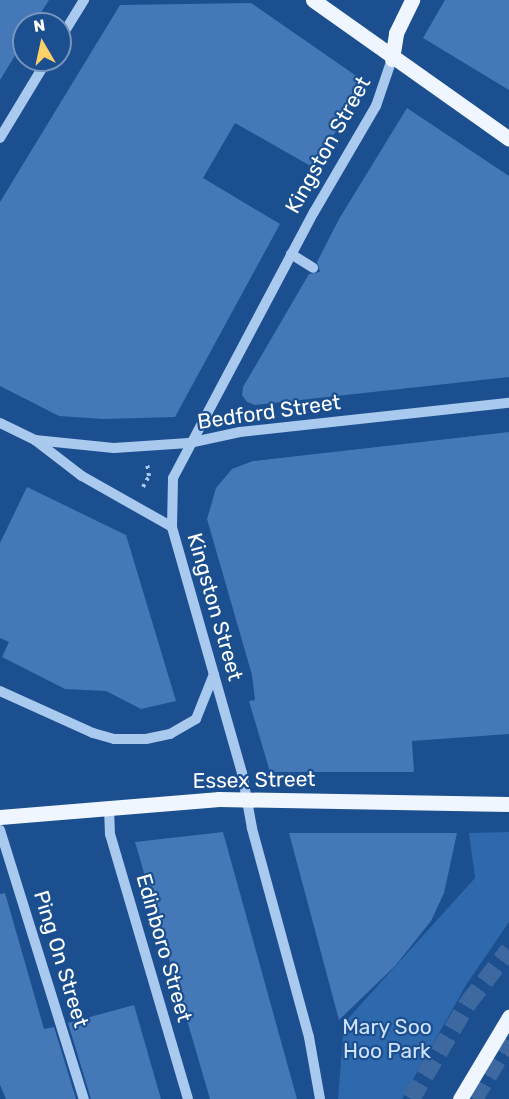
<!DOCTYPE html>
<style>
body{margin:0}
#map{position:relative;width:509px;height:1099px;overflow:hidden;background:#1b4f8f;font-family:Rubik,sans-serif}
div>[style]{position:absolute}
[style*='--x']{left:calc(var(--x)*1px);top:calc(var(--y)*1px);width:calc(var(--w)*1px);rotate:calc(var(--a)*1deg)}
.green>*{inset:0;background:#2e69ad}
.building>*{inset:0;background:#4478b7}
.highway-tunnel>*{height:18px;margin-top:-9px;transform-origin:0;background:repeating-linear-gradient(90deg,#3d69a0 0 18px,transparent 0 27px)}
.path>*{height:4px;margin-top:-2px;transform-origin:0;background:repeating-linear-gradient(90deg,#a9c9ee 0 3px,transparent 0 7.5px)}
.minor>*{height:10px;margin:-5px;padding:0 5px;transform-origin:5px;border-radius:5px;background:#a9c9ee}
.major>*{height:15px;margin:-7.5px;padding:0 7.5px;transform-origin:7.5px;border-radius:7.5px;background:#f0f6ff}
span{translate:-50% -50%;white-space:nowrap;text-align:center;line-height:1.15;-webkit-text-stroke:4.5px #1b4f8f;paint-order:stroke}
.street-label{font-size:21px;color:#fff}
.park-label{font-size:21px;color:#cfe3fa}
.north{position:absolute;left:12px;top:12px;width:60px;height:60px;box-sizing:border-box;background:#1b4f8f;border:2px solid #7695bc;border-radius:50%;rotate:351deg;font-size:16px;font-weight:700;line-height:24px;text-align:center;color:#fff}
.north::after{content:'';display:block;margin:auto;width:21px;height:27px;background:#ffd166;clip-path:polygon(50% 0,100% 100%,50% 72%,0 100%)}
</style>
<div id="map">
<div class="green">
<i style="clip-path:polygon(509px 832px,509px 922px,466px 985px,402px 1099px,338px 1099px,344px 1023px,475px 878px,469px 833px)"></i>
</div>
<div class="building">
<i style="clip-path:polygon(0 0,49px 0,34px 24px,24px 24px,24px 41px,0 80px)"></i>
<i style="clip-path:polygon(445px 0,509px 0,509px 90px,423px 38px)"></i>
<i style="clip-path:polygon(251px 3px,365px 82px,314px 168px,235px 123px,203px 178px,280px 224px,175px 417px,103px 419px,59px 416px,0 386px,0 202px,120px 5px)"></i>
<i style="clip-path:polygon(407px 108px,509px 176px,509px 377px,255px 405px,247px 402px,242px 395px,243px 387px,309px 274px,320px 272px,317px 262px,339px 219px)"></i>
<i style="clip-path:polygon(509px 432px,509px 734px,412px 741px,414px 772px,270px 772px,249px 701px,255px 700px,252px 675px,207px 519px,216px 488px,232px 469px,253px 461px)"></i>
<i style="clip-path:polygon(27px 487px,126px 535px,176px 701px,141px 709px,106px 691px,65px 689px,2px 657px,9px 642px,0 638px,0 543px)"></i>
<i style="clip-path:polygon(223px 832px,297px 1099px,210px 1099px,135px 842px)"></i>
<i style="clip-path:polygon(289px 833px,457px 833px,444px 893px,431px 921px,395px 966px,339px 1020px)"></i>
<i style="clip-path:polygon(5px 893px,44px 1029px,54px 1027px,76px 1099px,6px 1099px,0 1085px,0 894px)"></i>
<i style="clip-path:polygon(134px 1005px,161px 1099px,91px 1099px,68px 1023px)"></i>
</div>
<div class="highway-tunnel">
<i style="--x:411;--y:1099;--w:112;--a:-59.3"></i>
<i style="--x:468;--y:1003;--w:67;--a:-52.3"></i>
<i style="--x:474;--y:1099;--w:68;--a:-58.9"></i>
</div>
<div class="path">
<i style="--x:143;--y:487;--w:13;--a:-61"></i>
<i style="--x:149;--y:476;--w:12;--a:-99"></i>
</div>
<div class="minor">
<i style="--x:60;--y:39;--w:46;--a:-58.4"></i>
<i style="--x:0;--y:138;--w:91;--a:-58.9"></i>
<i style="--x:291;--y:254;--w:26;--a:32"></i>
<i style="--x:0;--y:423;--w:39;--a:26"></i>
<i style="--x:35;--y:440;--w:59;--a:37.5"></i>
<i style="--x:82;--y:476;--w:103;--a:29.5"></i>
<i style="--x:35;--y:440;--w:79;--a:5.8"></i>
<i style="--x:114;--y:448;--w:75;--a:-3.8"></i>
<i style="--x:189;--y:443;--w:52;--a:-12.2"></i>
<i style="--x:240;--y:432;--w:271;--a:-6.2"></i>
<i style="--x:0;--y:691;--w:102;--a:24.3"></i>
<i style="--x:93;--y:733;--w:22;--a:16"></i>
<i style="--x:114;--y:739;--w:32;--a:0"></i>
<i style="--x:146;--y:739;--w:25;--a:-12"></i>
<i style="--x:170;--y:734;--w:30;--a:-30"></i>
<i style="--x:196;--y:719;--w:48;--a:-68.2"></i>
<i style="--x:109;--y:807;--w:27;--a:88"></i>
<i style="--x:110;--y:834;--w:276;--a:73.6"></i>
<i style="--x:0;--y:830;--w:282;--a:72.7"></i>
<i style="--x:320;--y:1099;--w:63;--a:-100.1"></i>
<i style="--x:309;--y:1037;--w:217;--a:-105.3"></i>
<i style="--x:252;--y:828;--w:56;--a:-100.3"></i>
<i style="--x:242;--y:773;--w:256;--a:-105.9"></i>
<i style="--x:172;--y:527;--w:49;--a:-88.8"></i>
<i style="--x:173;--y:478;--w:301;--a:-62.1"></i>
<i style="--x:314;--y:212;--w:123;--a:-59.7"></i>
<i style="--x:376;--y:106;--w:50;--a:-71.2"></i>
</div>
<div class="major">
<i style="--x:313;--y:0;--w:240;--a:35.3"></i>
<i style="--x:392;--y:59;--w:26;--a:-81"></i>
<i style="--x:396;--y:33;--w:37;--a:-64"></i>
<i style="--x:0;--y:817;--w:220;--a:-4.7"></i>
<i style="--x:219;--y:799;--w:290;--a:1"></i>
<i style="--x:460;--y:1099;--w:96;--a:-59.1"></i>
</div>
<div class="street-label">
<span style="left:328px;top:145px;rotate:-61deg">Kingston Street</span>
<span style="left:269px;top:412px;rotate:-8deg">Bedford Street</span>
<span style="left:215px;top:607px;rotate:74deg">Kingston Street</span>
<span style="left:254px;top:780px;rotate:-1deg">Essex Street</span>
<span style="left:164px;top:948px;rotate:74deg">Edinboro Street</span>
<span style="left:61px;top:959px;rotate:73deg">Ping On Street</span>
</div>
<div class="park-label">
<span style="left:387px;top:1039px">Mary Soo<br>Hoo Park</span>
</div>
<div class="north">N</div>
</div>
